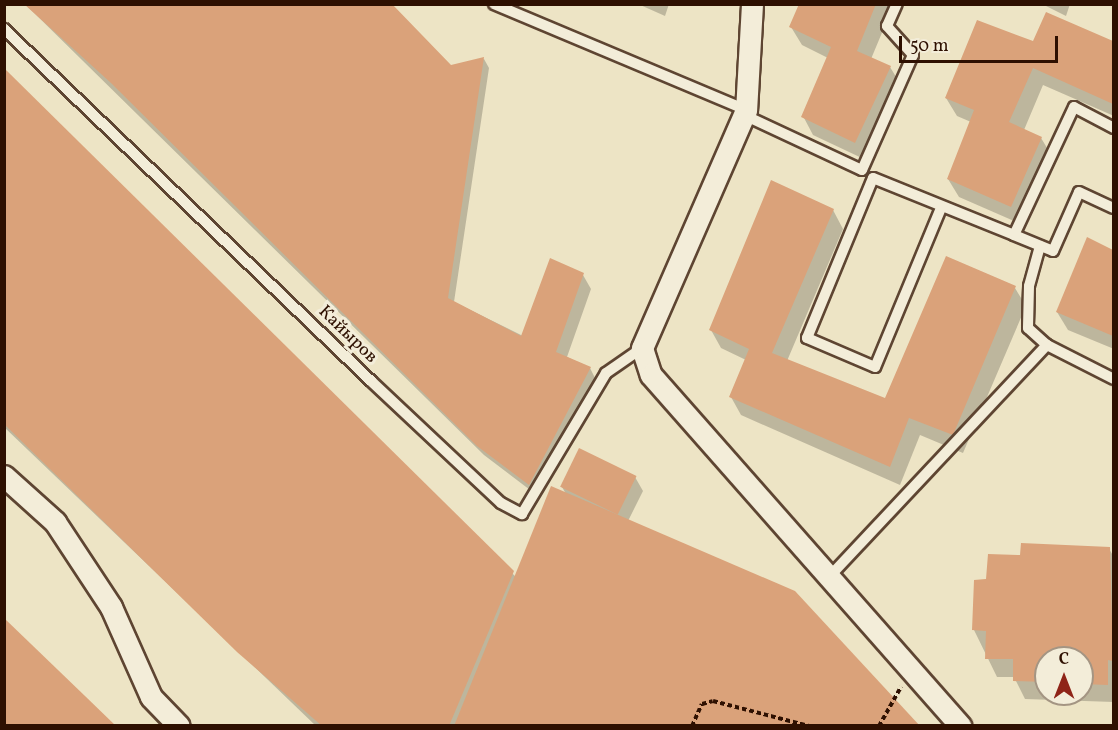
<!DOCTYPE html>
<meta charset="utf-8">
<style>
body{margin:0}
#map{position:relative;width:1118px;height:730px;overflow:hidden;background:#ede4c5;font-family:Vollkorn,serif}
div>[style]{position:absolute}
[style*='--x']{left:calc(var(--x)*1px);top:calc(var(--y)*1px);width:calc(var(--w)*1px);rotate:calc(var(--a)*1deg)}
.shadow>*{inset:0;background:#0003}
.building>*{inset:0;background:#daa27a;transform-origin:0 0}
.path>*{height:4px;margin-top:-2px;transform-origin:0;background:repeating-linear-gradient(90deg,#2e1001 0 4.5px,transparent 0 7.5px)}
.roads{filter:drop-shadow(2px 0 #5e4532) drop-shadow(-2px 0 #5e4532) drop-shadow(0 2px #5e4532) drop-shadow(0 -2px #5e4532)}
.service>*{height:10px;margin:-5px;padding:0 5px;transform-origin:5px;border-radius:5px;background:#f3edd9}
.minor>*{height:21px;margin:-10.5px;padding:0 10.5px;transform-origin:10.5px;border-radius:10.5px;background:#f3edd9}
span{translate:-50% -50%;white-space:nowrap;text-align:center;line-height:1.15;-webkit-text-stroke:6px #f3edd9;paint-order:stroke}
.street-label{font-size:18px;color:#2e1001}
.frame{position:absolute;inset:0;border:6px solid #2e1001;pointer-events:none}
.north{position:absolute;left:1034px;top:646px;width:60px;height:60px;box-sizing:border-box;background:#f3edd9;border:2px solid #a49583;border-radius:50%;rotate:0deg;font-size:16px;font-weight:700;line-height:24px;text-align:center;color:#2e1001}
.north::after{content:'';display:block;margin:auto;width:21px;height:27px;background:#8f2418;clip-path:polygon(50% 0,100% 100%,50% 72%,0 100%)}
.scale{position:absolute;left:899px;top:36px;width:159px;height:27px;box-sizing:border-box;border:3px solid #2e1001;border-top:0;padding-left:8px;font-size:18px;line-height:21px;white-space:nowrap;color:#2e1001;-webkit-text-stroke:4px #f3edd9;paint-order:stroke}
</style>
<div id="map">
<div class="shadow">
<i style="clip-path:polygon(25px 4px,451px 66px,484px 59px,489px 68px,454px 302px,523px 336px,583px 275px,591px 289px,567px 357px,590px 368px,595px 378px,534px 493px,484px 455px)"></i>
<i style="clip-path:polygon(638px 4px,669px 4px,665px 16px)"></i>
<i style="clip-path:polygon(800px 4px,894px 4px,871px 59px,890px 67px,901px 85px,866px 160px,813px 135px,803px 116px,828px 58px,802px 45px,791px 27px)"></i>
<i style="clip-path:polygon(1042px 4px,1070px 4px,1066px 16px)"></i>
<i style="clip-path:polygon(1047px 14px,1114px 43px,1114px 116px,1043px 85px,1024px 130px,1041px 138px,1052px 156px,1021px 224px,959px 197px,948px 179px,971px 122px,957px 116px,946px 98px,1034px 43px)"></i>
<i style="clip-path:polygon(4px 73px,516px 577px,566px 494px,562px 487px,579px 450px,635px 477px,643px 491px,628px 521px,918px 726px,316px 726px,4px 427px)"></i>
<i style="clip-path:polygon(833px 210px,843px 229px,787px 361px,885px 400px,1015px 288px,1026px 306px,963px 453px,920px 435px,900px 485px,741px 415px,731px 397px,746px 360px,721px 348px,711px 330px)"></i>
<i style="clip-path:polygon(1088px 239px,1114px 251px,1114px 349px,1068px 330px,1057px 312px)"></i>
<i style="clip-path:polygon(evenodd,1109px 549px,1114px 557px,1114px 702px,1025px 699px,1014px 677px,997px 677px,974px 630px,988px 580px,1021px 557px,1109px 549px,1046px 658px,1082px 658px,1082px 694px,1046px 694px,1046px 658px)"></i>
</div>
<div class="building">
<i style="clip-path:polygon(24px 4px,392px 4px,451px 65px,484px 57px,448px 298px,521px 336px,550px 258px,584px 273px,556px 352px,591px 367px,529px 485px,477px 446px,111px 83px)"></i>
<i style="clip-path:polygon(799px 4px,876px 4px,857px 51px,891px 66px,855px 143px,801px 117px,831px 47px,789px 27px)"></i>
<i style="clip-path:polygon(1046px 12px,1113px 41px,1113px 104px,1033px 68px,1009px 122px,1042px 137px,1011px 207px,947px 179px,974px 110px,945px 98px,977px 20px,1033px 41px)"></i>
<i style="clip-path:polygon(4px 68px,514px 571px,449px 726px,322px 726px,237px 652px,4px 424px)"></i>
<i style="clip-path:polygon(771px 180px,834px 209px,772px 353px,885px 398px,946px 256px,1016px 286px,953px 435px,909px 418px,890px 467px,729px 397px,749px 349px,709px 330px)"></i>
<i style="clip-path:polygon(1087px 237px,1113px 250px,1113px 336px,1056px 312px)"></i>
<i style="left:579px;top:448px;width:64px;height:43px;rotate:26deg"></i>
<i style="clip-path:polygon(551px 486px,795px 591px,920px 726px,454px 726px)"></i>
<i style="clip-path:polygon(1021px 543px,1110px 547px,1113px 661px,1108px 660px,1108px 685px,1082px 684px,1082px 658px,1046px 658px,1046px 682px,1013px 681px,1013px 659px,985px 659px,986px 631px,972px 630px,974px 580px,986px 579px,988px 554px,1020px 555px)"></i>
<i style="clip-path:polygon(4px 618px,85px 696px,116px 726px,4px 726px)"></i>
</div>
<div class="path">
<i style="--x:692;--y:726;--w:24;--a:-66"></i>
<i style="--x:702;--y:704;--w:11;--a:-15"></i>
<i style="--x:713;--y:701;--w:99;--a:14.6"></i>
<i style="--x:879;--y:726;--w:45;--a:-60.6"></i>
</div>
<div class="roads">
<div class="service">
<i style="--x:494;--y:4;--w:273;--a:22.8"></i>
<i style="--x:4;--y:29;--w:509;--a:43.8"></i>
<i style="--x:371;--y:381;--w:178;--a:43.2"></i>
<i style="--x:501;--y:503;--w:24;--a:28"></i>
<i style="--x:522;--y:514;--w:164;--a:-59.2"></i>
<i style="--x:606;--y:373;--w:44;--a:-34.8"></i>
<i style="--x:744;--y:115;--w:130;--a:25"></i>
<i style="--x:862;--y:170;--w:126;--a:-66.1"></i>
<i style="--x:913;--y:55;--w:39;--a:-132"></i>
<i style="--x:887;--y:26;--w:24;--a:-66"></i>
<i style="--x:1114;--y:128;--w:45;--a:-152.3"></i>
<i style="--x:1074;--y:107;--w:141;--a:115.1"></i>
<i style="--x:1014;--y:235;--w:42;--a:22.3"></i>
<i style="--x:1053;--y:251;--w:64;--a:-66.2"></i>
<i style="--x:1079;--y:192;--w:38;--a:25"></i>
<i style="--x:941;--y:208;--w:172;--a:112.5"></i>
<i style="--x:875;--y:367;--w:74;--a:-156.9"></i>
<i style="--x:807;--y:338;--w:173;--a:-67.6"></i>
<i style="--x:873;--y:178;--w:152;--a:22"></i>
<i style="--x:1040;--y:246;--w:41;--a:105.4"></i>
<i style="--x:1029;--y:286;--w:42;--a:91.4"></i>
<i style="--x:1028;--y:328;--w:25;--a:42"></i>
<i style="--x:1047;--y:345;--w:75;--a:26.9"></i>
<i style="--x:830;--y:576;--w:317;--a:-46.8"></i>
</div>
<div class="minor">
<i style="--x:752;--y:4;--w:106;--a:93.2"></i>
<i style="--x:746;--y:110;--w:260;--a:113.6"></i>
<i style="--x:642;--y:348;--w:28;--a:72"></i>
<i style="--x:651;--y:375;--w:468;--a:48.6"></i>
<i style="--x:4;--y:476;--w:69;--a:42"></i>
<i style="--x:55;--y:522;--w:102;--a:56.6"></i>
<i style="--x:111;--y:607;--w:98;--a:66"></i>
<i style="--x:151;--y:697;--w:40;--a:46"></i>
</div>
</div>
<div class="street-label">
<span style="left:347px;top:335px;rotate:44deg">Кайыров</span>
</div>
<div class="frame"></div>
<div class="north">С</div>
<div class="scale">50 m</div>
</div>
